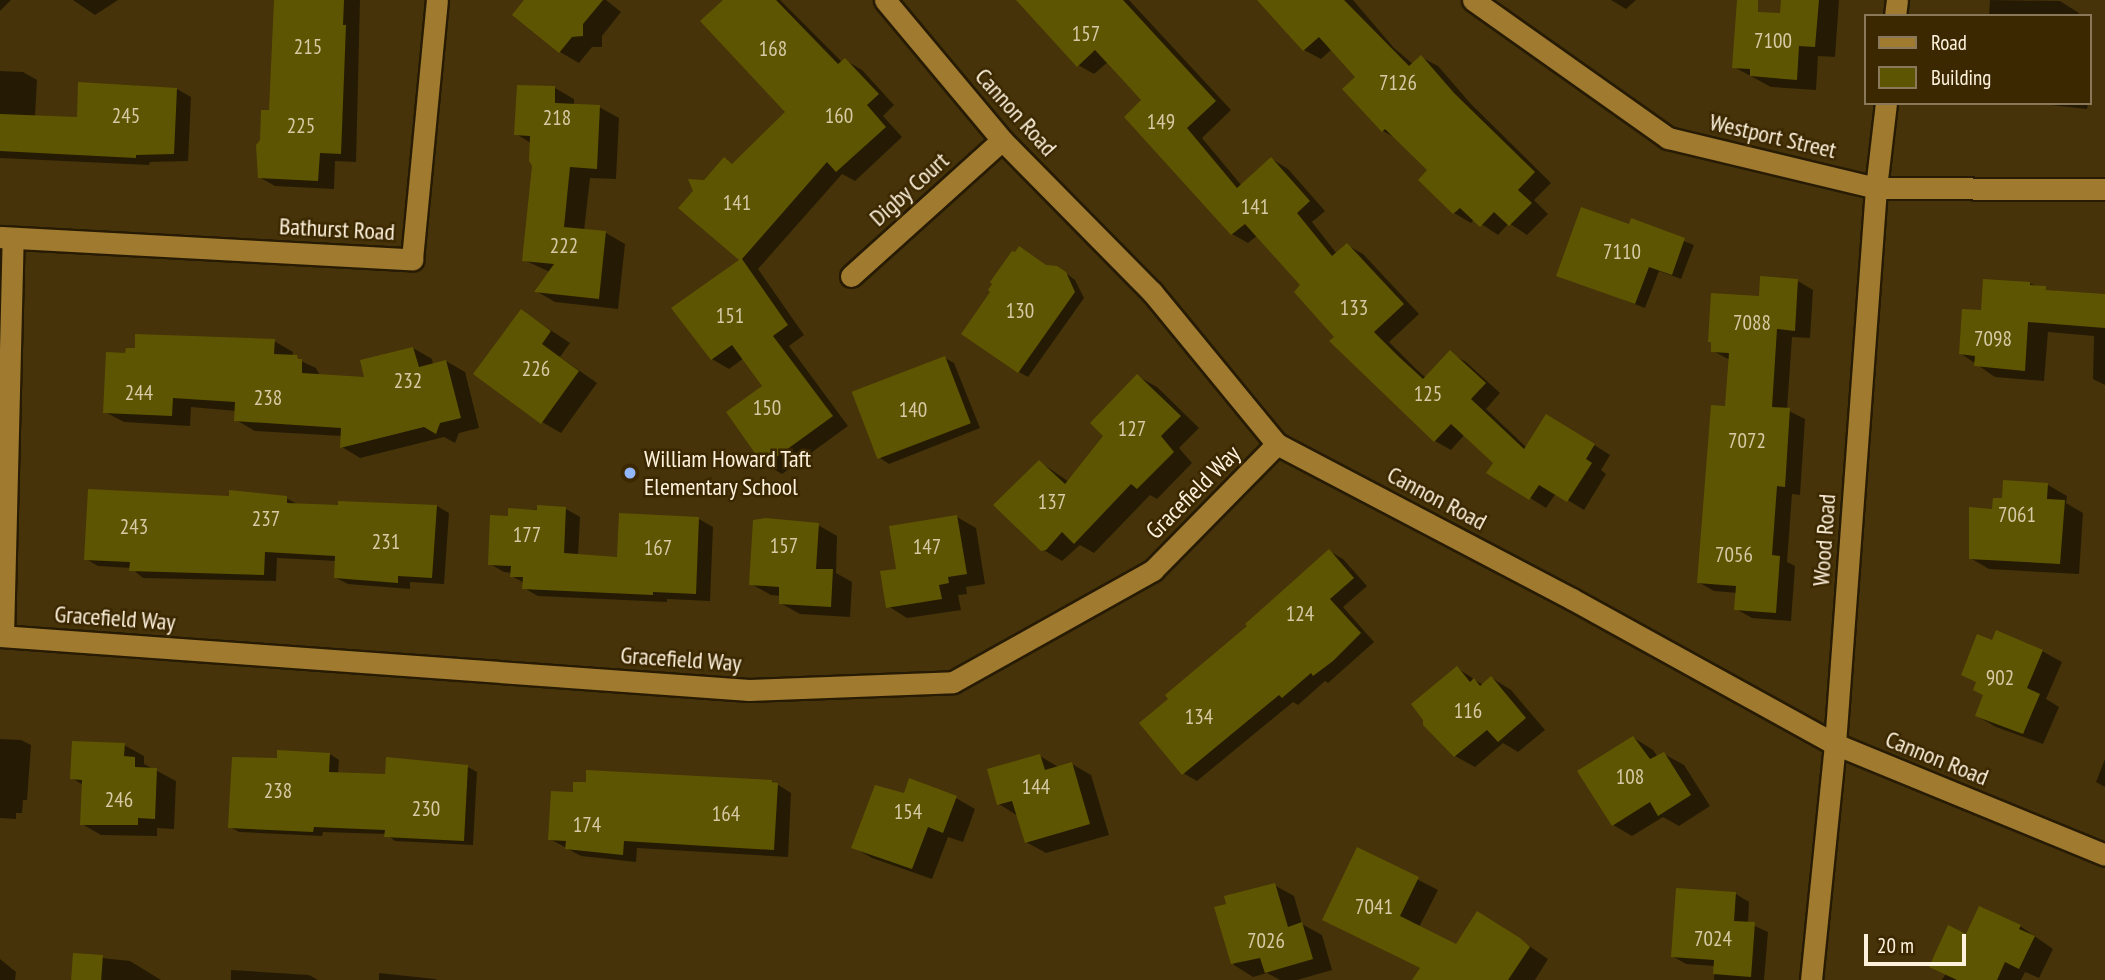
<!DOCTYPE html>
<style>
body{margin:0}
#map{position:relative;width:2105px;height:980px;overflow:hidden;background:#463309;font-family:"PT Sans Narrow",sans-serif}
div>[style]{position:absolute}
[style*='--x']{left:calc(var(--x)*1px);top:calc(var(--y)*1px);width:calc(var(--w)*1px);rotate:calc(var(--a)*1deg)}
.shadow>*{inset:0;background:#0007}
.building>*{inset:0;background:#5e5502;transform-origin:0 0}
.roads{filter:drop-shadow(2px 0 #271b04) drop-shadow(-2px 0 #271b04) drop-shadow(0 2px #271b04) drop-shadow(0 -2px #271b04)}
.street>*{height:21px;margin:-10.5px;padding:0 10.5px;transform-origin:10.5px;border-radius:10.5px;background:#9f7a2f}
.dots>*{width:19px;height:19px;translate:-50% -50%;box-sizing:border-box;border:4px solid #3b2800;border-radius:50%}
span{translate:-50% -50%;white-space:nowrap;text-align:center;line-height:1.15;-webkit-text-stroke:5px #3b2800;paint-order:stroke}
.number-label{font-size:21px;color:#d6cba6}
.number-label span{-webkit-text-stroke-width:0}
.street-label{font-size:24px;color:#fef2dd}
.poi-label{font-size:24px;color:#fef2dd}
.left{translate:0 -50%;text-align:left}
.legend{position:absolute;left:1864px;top:14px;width:228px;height:91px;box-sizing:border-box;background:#3b2800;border:2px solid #897958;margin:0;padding:9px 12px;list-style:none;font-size:21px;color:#fef2dd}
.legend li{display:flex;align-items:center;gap:14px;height:35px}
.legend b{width:35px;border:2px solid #897958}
.scale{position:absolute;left:1864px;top:934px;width:102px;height:32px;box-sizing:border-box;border:4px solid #fef2dd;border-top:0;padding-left:9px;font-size:21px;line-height:24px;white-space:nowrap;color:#fef2dd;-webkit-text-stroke:5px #3b2800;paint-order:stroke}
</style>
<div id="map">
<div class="shadow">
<i style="clip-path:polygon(0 0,11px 0,0 11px)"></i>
<i style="clip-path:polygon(73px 0,118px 0,95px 15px)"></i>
<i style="clip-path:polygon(275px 0,360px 0,356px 162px,335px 161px,334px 189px,275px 186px,259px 177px,270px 112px)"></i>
<i style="clip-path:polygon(526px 0,606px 0,621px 12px,602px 36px,602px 47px,592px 47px,579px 63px,560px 52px,515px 15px)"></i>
<i style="clip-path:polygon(726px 0,780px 0,842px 62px,845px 60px,862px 70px,894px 105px,883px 116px,902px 137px,855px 181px,842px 174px,758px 269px,804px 335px,789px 346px,848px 426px,782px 474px,765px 464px,765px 386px,744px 358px,729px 369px,712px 359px,742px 260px,704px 182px,724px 159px,734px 165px,787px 112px)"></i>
<i style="clip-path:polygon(1019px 0,1129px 0,1231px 110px,1202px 138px,1242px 186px,1272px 159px,1288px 169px,1325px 211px,1312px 222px,1337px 254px,1347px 245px,1363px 254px,1419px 314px,1389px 342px,1414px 367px,1426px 378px,1450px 353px,1466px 362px,1500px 393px,1486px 409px,1527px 448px,1563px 425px,1610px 455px,1601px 470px,1606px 474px,1584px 510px,1556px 493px,1546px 508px,1489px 472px,1495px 463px,1465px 434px,1451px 450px,1435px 441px,1336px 337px,1303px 285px,1258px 235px,1248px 243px,1232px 234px,1144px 100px,1108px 62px,1094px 74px,1078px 65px)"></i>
<i style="clip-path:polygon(1259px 0,1353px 0,1394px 48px,1413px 64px,1421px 57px,1438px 66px,1471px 104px,1551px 183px,1534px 200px,1548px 214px,1527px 235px,1509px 223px,1498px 235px,1474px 219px,1471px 223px,1454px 213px,1420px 180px,1430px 170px,1399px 140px,1383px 131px,1358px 77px,1332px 49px,1321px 59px,1304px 50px)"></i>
<i style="clip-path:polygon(1611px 0,1636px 0,1626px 9px)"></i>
<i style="clip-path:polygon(1782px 0,1839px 0,1835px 57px,1818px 56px,1816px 90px,1771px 87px,1734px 67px,1781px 15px)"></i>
<i style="clip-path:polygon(1990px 0,2060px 1px,2079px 13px,2079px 16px,1989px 16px)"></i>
<i style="clip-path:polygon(0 71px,23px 72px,37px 80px,35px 117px,78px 119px,177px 89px,191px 97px,188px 161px,150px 162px,149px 165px,0 158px)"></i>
<i style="clip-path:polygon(555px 88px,574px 99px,574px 106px,599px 107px,619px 118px,616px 179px,590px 178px,584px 231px,606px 233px,625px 244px,618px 309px,555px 302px,536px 291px,550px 272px,524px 260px,534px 165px,531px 143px,516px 134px)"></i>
<i style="clip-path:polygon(2032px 103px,2088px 103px,2087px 109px)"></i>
<i style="clip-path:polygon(1632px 221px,1694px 245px,1681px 279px,1659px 271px,1645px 308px,1558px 275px,1630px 226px)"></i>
<i style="clip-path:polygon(1016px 255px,1067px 274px,1075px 280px,1084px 298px,1028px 377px,1019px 372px)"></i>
<i style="clip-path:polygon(1798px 281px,1813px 290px,1810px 338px,1792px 337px,1787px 410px,1805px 419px,1800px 495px,1792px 494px,1787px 562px,1795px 566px,1791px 621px,1752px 618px,1736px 609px,1738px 593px,1714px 591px,1698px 582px,1727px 408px,1730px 360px,1713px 351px,1761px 298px)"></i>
<i style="clip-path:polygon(2029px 283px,2055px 293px,2105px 296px,2105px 385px,2093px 379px,2094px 336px,2048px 332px,2044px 381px,1995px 377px,1960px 353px,1982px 312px)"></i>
<i style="clip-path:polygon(522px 311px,570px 343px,560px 357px,597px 383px,561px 433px,542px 422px)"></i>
<i style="clip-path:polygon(274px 341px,293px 352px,292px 357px,316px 368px,320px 376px,367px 379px,413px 348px,432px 359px,433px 365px,446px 361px,465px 372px,479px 428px,459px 433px,455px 443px,444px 437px,360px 458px,342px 447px,342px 436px,255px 431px,236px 420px,236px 411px,191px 407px,190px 426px,124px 422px,105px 412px,127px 355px)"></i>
<i style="clip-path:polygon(945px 358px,954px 363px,980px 428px,889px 464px,880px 458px)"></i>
<i style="clip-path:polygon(1137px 376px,1157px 387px,1199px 428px,1179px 448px,1192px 463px,1157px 499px,1150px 495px,1094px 553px,1080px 545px,1062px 561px,1042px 549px,1040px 462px,1069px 482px,1106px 435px)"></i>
<i style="clip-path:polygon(2048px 485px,2067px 496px,2066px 503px,2083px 513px,2079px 574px,1989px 569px,1970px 558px,1994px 511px,2004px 500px)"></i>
<i style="clip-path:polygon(231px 498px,286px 498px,299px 505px,437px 506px,449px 513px,444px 584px,410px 582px,410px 589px,348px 584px,336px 578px,337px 561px,277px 558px,276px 581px,143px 578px,131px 568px,98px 566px,86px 559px)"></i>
<i style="clip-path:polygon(566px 509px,580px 517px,578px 556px,619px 559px,699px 519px,713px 527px,710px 601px,667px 599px,667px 602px,538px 596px,524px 588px,524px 583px,512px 576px,512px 573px,504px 572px,490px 564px,510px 510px)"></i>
<i style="clip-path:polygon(957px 517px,976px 528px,985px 584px,966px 587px,967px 594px,958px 595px,961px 610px,907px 618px,888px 606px,898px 570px)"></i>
<i style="clip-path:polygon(818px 525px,837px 536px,836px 573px,852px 582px,850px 617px,800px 614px,780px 603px,781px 596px,771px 595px,751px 584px)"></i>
<i style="clip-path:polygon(1329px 551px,1343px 559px,1367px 586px,1343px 607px,1374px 642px,1328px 683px,1325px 681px,1298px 705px,1293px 702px,1197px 781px,1183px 773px,1250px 626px)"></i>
<i style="clip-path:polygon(1993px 642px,2042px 651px,2062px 662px,2046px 699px,2059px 707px,2043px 744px,1996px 727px,1977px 716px,1985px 695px)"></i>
<i style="clip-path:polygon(1457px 668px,1483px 685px,1492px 678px,1511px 690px,1545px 730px,1518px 752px,1503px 743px,1475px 767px,1455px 756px)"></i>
<i style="clip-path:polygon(1634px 738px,1653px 750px,1658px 757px,1664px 754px,1684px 765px,1710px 806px,1679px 826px,1663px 817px,1632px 836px,1613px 825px)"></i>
<i style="clip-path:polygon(0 739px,21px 740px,31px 745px,27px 800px,23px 800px,22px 813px,16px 813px,16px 819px,0 818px)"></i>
<i style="clip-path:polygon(124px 745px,144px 756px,144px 764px,176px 781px,174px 829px,157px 828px,157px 836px,101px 835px,82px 824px,83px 785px,72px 778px)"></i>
<i style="clip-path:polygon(330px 754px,339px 760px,338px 774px,387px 776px,468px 767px,477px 772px,473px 845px,395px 841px,386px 834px,323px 832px,322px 836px,239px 832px,230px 827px,279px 760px)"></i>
<i style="clip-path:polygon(1040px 756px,1060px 768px,1072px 764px,1091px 775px,1109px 835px,1046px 853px,1026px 842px,1018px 816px,999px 804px)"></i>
<i style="clip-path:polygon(2105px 759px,2105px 787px,2096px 782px)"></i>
<i style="clip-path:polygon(772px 781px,791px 793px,788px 857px,637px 848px,636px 862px,581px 856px,550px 839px,575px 794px)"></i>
<i style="clip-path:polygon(905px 795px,956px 798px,975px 809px,963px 842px,948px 837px,932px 879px,872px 858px,853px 847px)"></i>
<i style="clip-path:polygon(1358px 849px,1438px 890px,1419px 927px,1456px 946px,1497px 924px,1548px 959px,1535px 980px,1431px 980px,1422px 969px,1343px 930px)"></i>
<i style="clip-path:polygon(1274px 885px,1294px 896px,1302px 924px,1322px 935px,1332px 970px,1297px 980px,1280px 980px,1267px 973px,1253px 977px,1234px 965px,1217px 908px)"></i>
<i style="clip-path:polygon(1736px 894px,1749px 902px,1748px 923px,1768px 932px,1764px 980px,1714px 980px,1715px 966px,1686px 964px,1672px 956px)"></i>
<i style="clip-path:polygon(2020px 926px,2053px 949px,2039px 978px,2025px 972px,2021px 980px,1942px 980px,1967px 936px)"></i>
<i style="clip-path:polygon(74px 955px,130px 961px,161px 980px,73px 980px)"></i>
<i style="clip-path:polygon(0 959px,16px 972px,15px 980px,0 980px)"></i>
<i style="clip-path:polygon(231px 970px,309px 975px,318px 980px,231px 980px)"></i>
<i style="clip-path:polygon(379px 973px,435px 979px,437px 980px,379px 980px)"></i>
</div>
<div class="building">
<i style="clip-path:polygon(274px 0,344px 0,343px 25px,346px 25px,341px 154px,320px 153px,318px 181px,258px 178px,256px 145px,260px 140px,261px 110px,269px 110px)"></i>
<i style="clip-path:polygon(524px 0,603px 0,583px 24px,583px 36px,572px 37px,559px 53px,512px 15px)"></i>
<i style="clip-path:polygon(723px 0,776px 0,838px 64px,845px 58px,879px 94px,867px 105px,886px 127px,836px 172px,827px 162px,742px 259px,788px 325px,773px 336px,833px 416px,764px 466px,726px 412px,762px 386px,732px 345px,711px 360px,671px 308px,739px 260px,678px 208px,693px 191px,688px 179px,704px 180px,724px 157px,732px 164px,785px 112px,700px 21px)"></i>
<i style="clip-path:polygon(1016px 0,1123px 0,1216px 101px,1187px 128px,1237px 188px,1271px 157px,1310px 201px,1297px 213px,1332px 256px,1347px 243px,1404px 304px,1374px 332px,1398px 356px,1423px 379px,1450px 350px,1486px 383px,1471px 399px,1524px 449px,1546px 414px,1595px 444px,1586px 459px,1592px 463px,1567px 502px,1539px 485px,1529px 500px,1486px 473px,1493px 463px,1451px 424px,1434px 442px,1329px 341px,1334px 337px,1294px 292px,1300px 285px,1245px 224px,1231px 235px,1124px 117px,1141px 100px,1121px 78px,1095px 50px,1077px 67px)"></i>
<i style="clip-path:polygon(1257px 0,1344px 0,1409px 66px,1421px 55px,1454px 93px,1535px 172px,1518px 190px,1532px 203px,1509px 226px,1494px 212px,1480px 227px,1460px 208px,1453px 214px,1418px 180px,1427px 170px,1385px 129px,1382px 132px,1342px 89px,1355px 77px,1319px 37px,1303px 51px)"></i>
<i style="clip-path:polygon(1737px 0,1758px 0,1758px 12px,1780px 13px,1781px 0,1819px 0,1815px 47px,1799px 46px,1797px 80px,1750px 76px,1750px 69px,1732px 68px)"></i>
<i style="clip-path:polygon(78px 82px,177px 88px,174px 154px,136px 155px,136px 158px,0 151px,0 114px,77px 117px)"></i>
<i style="clip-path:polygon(517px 85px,555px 86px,555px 103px,600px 105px,597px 169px,570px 167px,564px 227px,606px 231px,599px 299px,534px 292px,554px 264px,522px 261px,532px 166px,529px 161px,530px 136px,514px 135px)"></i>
<i style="clip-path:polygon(1581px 207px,1629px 224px,1631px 218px,1685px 238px,1672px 275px,1649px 267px,1635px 304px,1556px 276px)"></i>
<i style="clip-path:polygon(1019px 246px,1046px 265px,1057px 266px,1066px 272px,1075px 292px,1018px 373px,961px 334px,990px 292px,988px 290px,992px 284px,990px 282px,1012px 251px,1015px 252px)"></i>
<i style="clip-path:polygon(1760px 276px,1798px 279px,1795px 331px,1777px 329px,1772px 407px,1790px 408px,1785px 487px,1777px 486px,1772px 555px,1780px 556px,1776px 613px,1734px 610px,1736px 586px,1697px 583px,1711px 405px,1725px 406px,1729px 353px,1711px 352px,1711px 342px,1708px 342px,1711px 293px,1759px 296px)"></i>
<i style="clip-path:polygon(1983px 279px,2030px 282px,2030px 285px,2046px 286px,2046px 290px,2105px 294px,2105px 328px,2028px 322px,2025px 371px,1974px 366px,1975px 356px,1959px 354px,1962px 309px,1981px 310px)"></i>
<i style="clip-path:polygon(521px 309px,551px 331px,542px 344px,579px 371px,541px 424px,473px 374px)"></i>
<i style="clip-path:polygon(135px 334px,275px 339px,274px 354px,297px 355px,298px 359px,302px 359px,302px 373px,364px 377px,360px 360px,413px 347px,419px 367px,446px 360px,461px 418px,440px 423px,436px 434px,424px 427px,340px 448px,341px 428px,234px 421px,235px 402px,173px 398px,172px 416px,103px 413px,106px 352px,125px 353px,126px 348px,135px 348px)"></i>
<i style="left:945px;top:356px;width:72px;height:100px;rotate:69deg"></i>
<i style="clip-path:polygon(1137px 374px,1181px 416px,1161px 436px,1174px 452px,1137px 489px,1131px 484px,1074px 544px,1062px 532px,1046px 550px,1041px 551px,993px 505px,1039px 460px,1065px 484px,1103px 436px,1090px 423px)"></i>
<i style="clip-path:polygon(2003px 480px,2048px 483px,2047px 499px,2065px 500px,2060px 564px,1969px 559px,1969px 507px,1992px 509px,1993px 498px,2002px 498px)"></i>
<i style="clip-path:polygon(88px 489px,229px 496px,229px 490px,287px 496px,287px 503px,338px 505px,338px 501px,437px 505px,432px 578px,398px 576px,398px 583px,334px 578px,335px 556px,265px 552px,264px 575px,129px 571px,130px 562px,84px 560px)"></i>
<i style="clip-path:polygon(537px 505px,566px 507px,564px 553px,617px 557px,619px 513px,699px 517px,696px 594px,653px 592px,653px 595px,522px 589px,523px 577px,510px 577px,511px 566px,488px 565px,490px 515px,508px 516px,508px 508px,537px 510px)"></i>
<i style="clip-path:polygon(957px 515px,967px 574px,948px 577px,949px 583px,939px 585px,942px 599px,886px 608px,880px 571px,896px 569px,889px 526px)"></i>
<i style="clip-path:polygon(766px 518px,819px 523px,816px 569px,833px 569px,831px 607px,779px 604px,779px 587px,749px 585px,753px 520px)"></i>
<i style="clip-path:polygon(1329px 549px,1354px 578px,1330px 599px,1361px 633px,1333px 661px,1313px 676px,1311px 673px,1282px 698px,1279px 695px,1182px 775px,1139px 723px,1168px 699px,1165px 695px,1247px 626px,1245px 624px)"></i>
<i style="clip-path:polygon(1996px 630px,2043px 650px,2027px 688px,2040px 694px,2023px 734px,1975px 716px,1983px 695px,1973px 690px,1976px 682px,1961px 675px,1977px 634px,1992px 640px)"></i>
<i style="clip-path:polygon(1457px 666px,1470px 682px,1474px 678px,1480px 686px,1491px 676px,1526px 718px,1498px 742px,1487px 730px,1454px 757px,1423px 725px,1423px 720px,1411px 704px)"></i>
<i style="clip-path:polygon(1633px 736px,1650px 759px,1664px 752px,1691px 795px,1658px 816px,1650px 802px,1612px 826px,1577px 771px)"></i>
<i style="clip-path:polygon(72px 741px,125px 743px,124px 756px,135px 757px,135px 767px,157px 768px,155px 819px,138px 818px,138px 825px,80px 825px,82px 780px,70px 779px)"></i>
<i style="clip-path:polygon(277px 750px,330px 753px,329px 772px,385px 774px,386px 757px,468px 765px,464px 841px,384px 837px,385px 830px,314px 827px,313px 832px,228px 828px,232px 757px,277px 758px)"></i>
<i style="clip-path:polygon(1040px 754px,1045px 770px,1072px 762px,1090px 824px,1025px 843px,1012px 801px,997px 805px,987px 769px)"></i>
<i style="clip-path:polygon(586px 770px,772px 780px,772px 782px,778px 783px,774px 850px,624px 841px,623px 855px,565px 849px,566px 841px,548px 840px,551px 791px,573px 792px,573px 782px,586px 782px)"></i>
<i style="clip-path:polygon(909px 778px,957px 796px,943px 833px,928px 827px,912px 869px,851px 848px,875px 785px,904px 793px)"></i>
<i style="clip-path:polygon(1357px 847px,1419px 877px,1400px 916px,1456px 944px,1477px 911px,1520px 938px,1530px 947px,1508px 980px,1412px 980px,1420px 968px,1322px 920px)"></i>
<i style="clip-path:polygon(1275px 883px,1288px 927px,1302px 922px,1313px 959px,1265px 973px,1260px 958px,1231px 964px,1214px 907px,1226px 904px,1224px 896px)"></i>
<i style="clip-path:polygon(1676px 888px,1736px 892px,1734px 921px,1755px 922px,1751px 977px,1713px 974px,1714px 960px,1671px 957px)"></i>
<i style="clip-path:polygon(1979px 906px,2021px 925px,2019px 929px,2035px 936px,2019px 969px,2005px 962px,1997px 980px,1957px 980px,1929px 967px,1948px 925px,1966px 934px)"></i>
<i style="left:73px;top:953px;width:30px;height:27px;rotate:4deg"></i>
</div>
<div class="roads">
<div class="street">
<i style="--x:885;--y:0;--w:182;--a:50.1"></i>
<i style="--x:1002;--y:140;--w:214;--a:45.4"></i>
<i style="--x:1152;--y:292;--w:197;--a:50.6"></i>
<i style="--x:1277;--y:444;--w:333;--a:27.7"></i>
<i style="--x:1572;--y:599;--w:300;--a:28.9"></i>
<i style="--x:1835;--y:744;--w:292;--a:22.3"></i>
<i style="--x:1473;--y:0;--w:239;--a:35.3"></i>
<i style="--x:1668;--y:138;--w:214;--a:13.5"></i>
<i style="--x:1876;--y:188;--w:229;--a:0.3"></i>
<i style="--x:1895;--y:16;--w:16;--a:-83"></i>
<i style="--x:0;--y:237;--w:413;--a:3.1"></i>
<i style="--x:412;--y:259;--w:260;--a:-84.5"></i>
<i style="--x:851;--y:276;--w:203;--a:-42"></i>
<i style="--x:0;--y:636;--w:751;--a:4.12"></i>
<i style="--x:749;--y:690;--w:204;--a:-2.2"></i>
<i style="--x:953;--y:682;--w:229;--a:-29.2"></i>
<i style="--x:1153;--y:570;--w:177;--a:-45.5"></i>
<i style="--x:3;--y:636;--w:398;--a:-88.6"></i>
<i style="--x:1811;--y:980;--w:237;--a:-84.2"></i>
<i style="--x:1835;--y:744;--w:558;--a:-85.78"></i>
<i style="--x:1876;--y:188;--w:86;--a:-83.3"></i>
</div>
</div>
<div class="dots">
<i style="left:630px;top:473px;background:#92b7fd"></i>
</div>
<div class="number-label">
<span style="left:1086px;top:34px">157</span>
<span style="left:1773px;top:41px">7100</span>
<span style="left:308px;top:47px">215</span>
<span style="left:773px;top:49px">168</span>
<span style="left:1398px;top:83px">7126</span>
<span style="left:126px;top:116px">245</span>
<span style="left:839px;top:116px">160</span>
<span style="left:557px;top:118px">218</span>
<span style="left:1161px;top:122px">149</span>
<span style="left:301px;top:126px">225</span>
<span style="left:737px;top:203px">141</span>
<span style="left:1255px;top:207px">141</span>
<span style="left:564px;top:246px">222</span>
<span style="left:1622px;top:252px">7110</span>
<span style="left:1354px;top:308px">133</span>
<span style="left:1020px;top:311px">130</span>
<span style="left:730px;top:316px">151</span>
<span style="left:1752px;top:323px">7088</span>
<span style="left:1993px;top:339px">7098</span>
<span style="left:536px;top:369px">226</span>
<span style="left:408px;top:381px">232</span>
<span style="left:139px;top:393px">244</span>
<span style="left:1428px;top:394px">125</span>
<span style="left:268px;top:398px">238</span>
<span style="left:767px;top:408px">150</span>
<span style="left:913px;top:410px">140</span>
<span style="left:1132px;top:429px">127</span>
<span style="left:1747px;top:441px">7072</span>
<span style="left:1052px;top:502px">137</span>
<span style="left:2017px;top:515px">7061</span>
<span style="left:266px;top:519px">237</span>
<span style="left:134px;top:527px">243</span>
<span style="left:527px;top:535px">177</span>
<span style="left:386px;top:542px">231</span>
<span style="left:784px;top:546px">157</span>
<span style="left:927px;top:547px">147</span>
<span style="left:658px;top:548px">167</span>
<span style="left:1734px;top:555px">7056</span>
<span style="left:1300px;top:614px">124</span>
<span style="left:2000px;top:678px">902</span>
<span style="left:1468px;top:711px">116</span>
<span style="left:1199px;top:717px">134</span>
<span style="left:1630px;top:777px">108</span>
<span style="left:1036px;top:787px">144</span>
<span style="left:278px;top:791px">238</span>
<span style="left:119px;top:800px">246</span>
<span style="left:426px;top:809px">230</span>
<span style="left:908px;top:812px">154</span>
<span style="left:726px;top:814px">164</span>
<span style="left:587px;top:825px">174</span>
<span style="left:1374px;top:907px">7041</span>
<span style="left:1713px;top:939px">7024</span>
<span style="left:1266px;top:941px">7026</span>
</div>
<div class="street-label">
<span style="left:1016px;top:112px;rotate:48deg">Cannon Road</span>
<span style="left:1773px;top:136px;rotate:13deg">Westport Street</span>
<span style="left:909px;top:189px;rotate:-42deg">Digby Court</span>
<span style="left:337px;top:229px;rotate:3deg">Bathurst Road</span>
<span style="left:1193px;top:492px;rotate:-45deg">Gracefield Way</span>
<span style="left:1437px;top:498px;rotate:28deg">Cannon Road</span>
<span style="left:1824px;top:540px;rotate:-86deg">Wood Road</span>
<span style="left:115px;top:618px;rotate:4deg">Gracefield Way</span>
<span style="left:681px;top:659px;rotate:4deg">Gracefield Way</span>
<span style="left:1937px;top:758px;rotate:22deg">Cannon Road</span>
</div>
<div class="poi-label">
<span class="left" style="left:644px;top:473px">William Howard Taft<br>Elementary School</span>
</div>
<ul class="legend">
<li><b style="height:9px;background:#9f7a2f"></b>Road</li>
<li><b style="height:19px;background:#5e5502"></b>Building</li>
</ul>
<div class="scale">20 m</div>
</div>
